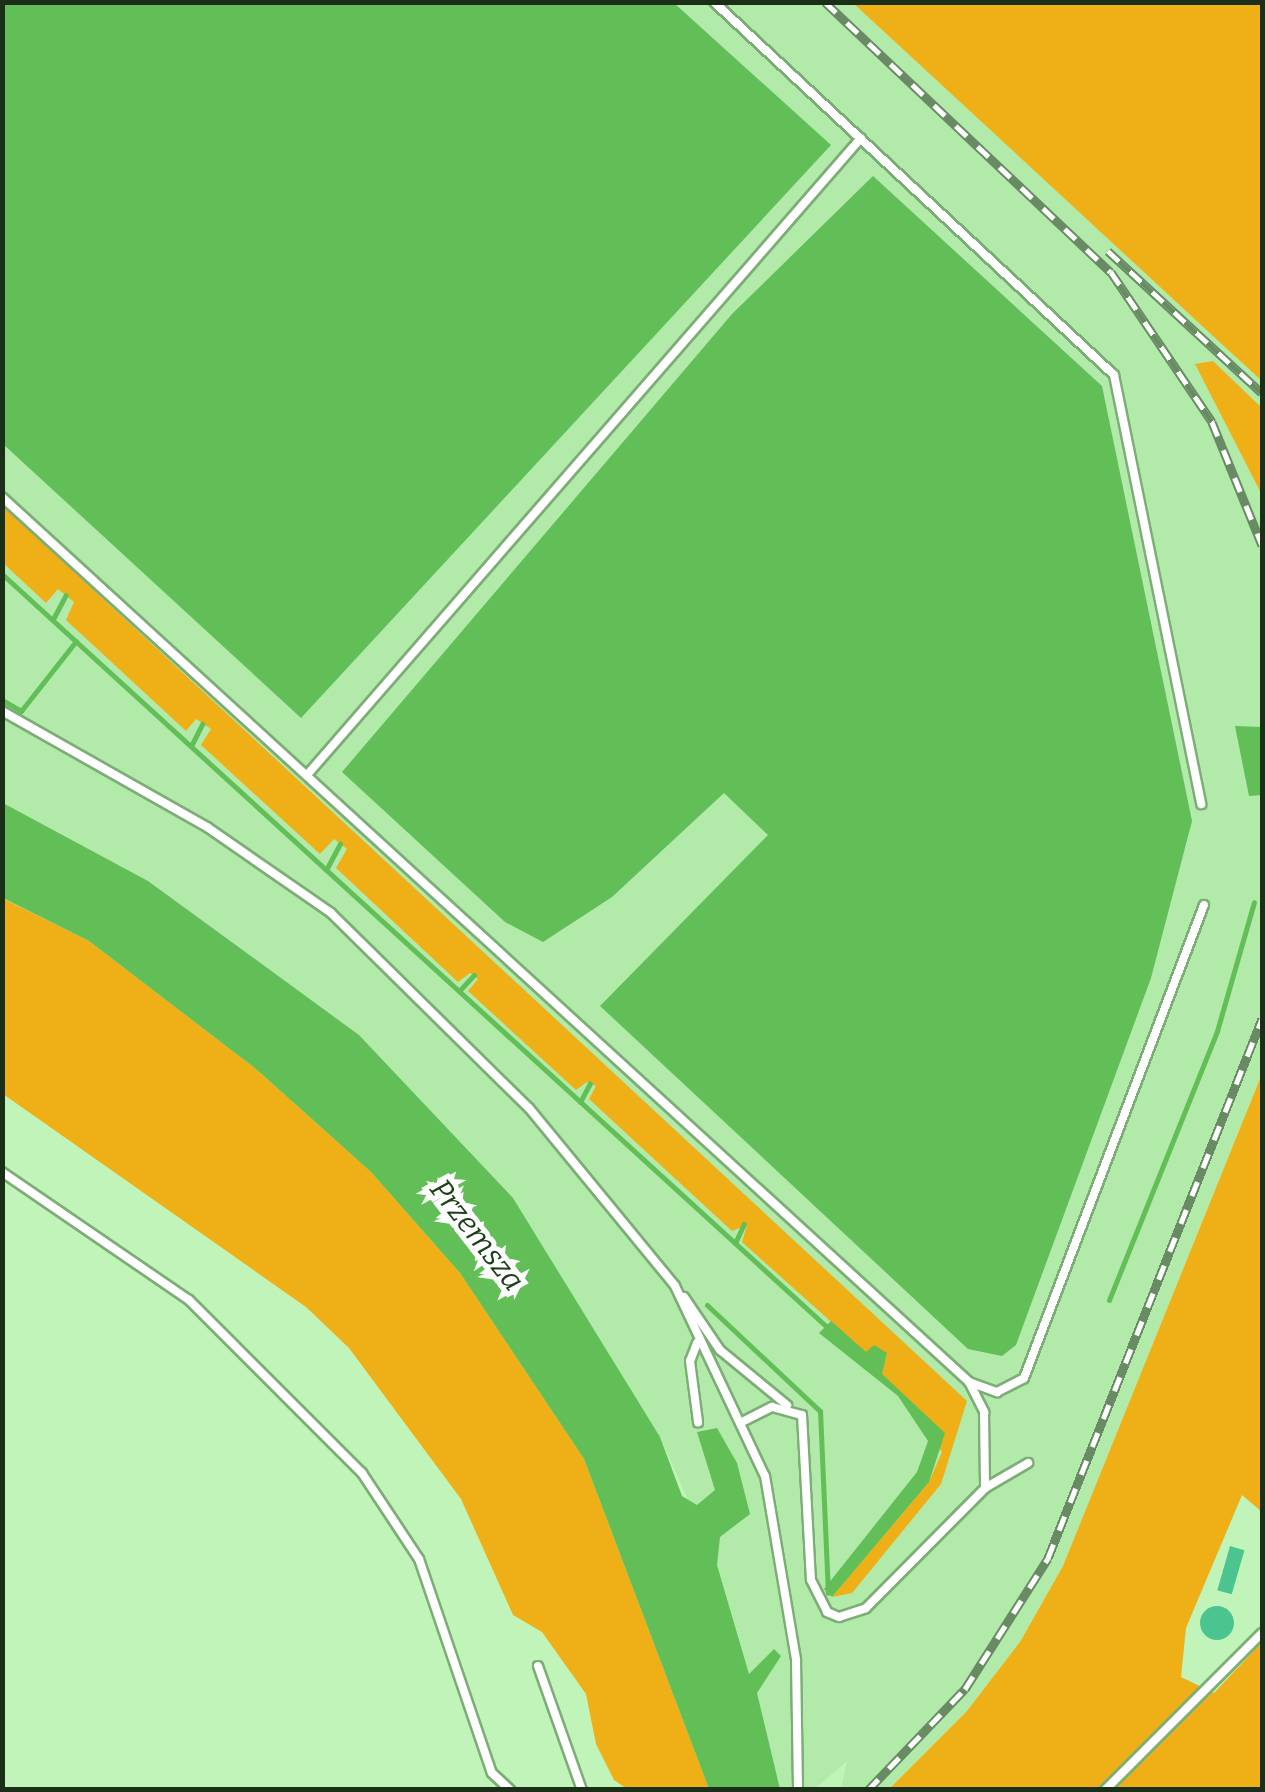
<!DOCTYPE html>
<style>
body{margin:0}
#map{position:relative;width:1265px;height:1792px;overflow:hidden;background:#c1f4b9;font-family:Bitter,serif}
div>[style]{position:absolute}
[style*='--x']{left:calc(var(--x)*1px);top:calc(var(--y)*1px);width:calc(var(--w)*1px);rotate:calc(var(--a)*1deg)}
.built>*{inset:0;background:#b2eaaa}
.green>*{inset:0;background:#efaf16}
.water>*{inset:0;background:#62be56}
.stream>*{height:5px;margin:-2.5px;padding:0 2.5px;transform-origin:2.5px;border-radius:2.5px;background:#62be56}
.building>*{inset:0;background:#4cc490;transform-origin:0 0}
.round{border-radius:50%}
.roads{filter:drop-shadow(2px 0 #7dad76) drop-shadow(-2px 0 #7dad76) drop-shadow(0 2px #7dad76) drop-shadow(0 -2px #7dad76)}
.service>*{height:8px;margin:-4px;padding:0 4px;transform-origin:4px;border-radius:4px;background:#fff}
.rail>*{height:9px;margin-top:-4.5px;transform-origin:0;background:repeating-linear-gradient(90deg,#fff 0 15px,#698b64 0 30px);box-sizing:border-box;border-block:2px solid #698b64}
span{translate:-50% -50%;white-space:nowrap;text-align:center;line-height:1.15;-webkit-text-stroke:10px #fff;paint-order:stroke}
.water-label{font-size:30px;color:#1b3f16;font-style:italic}
.frame{position:absolute;inset:0;border:5px solid #1b2e18;pointer-events:none}
</style>
<div id="map">
<div class="built">
<i style="clip-path:polygon(2px 3px,853px 3px,1262px 381px,1262px 408px,1213px 361px,1196px 364px,1262px 495px,1262px 1074px,1063px 1566px,1020px 1642px,967px 1711px,888px 1789px,841px 1789px,847px 1761px,815px 1789px,780px 1789px,717px 1565px,660px 1437px,513px 1198px,359px 1035px,148px 881px,3px 803px)"></i>
</div>
<div class="green">
<i style="clip-path:polygon(853px 3px,1262px 3px,1262px 381px,1226px 348px)"></i>
<i style="clip-path:polygon(1213px 361px,1262px 408px,1262px 495px,1195px 364px)"></i>
<i style="clip-path:polygon(2px 505px,967px 1401px,941px 1484px,852px 1593px,832px 1597px,929px 1482px,942px 1452px,881px 1374px,887px 1354px,866px 1353px,742px 1242px,747px 1225px,732px 1231px,589px 1099px,596px 1086px,587px 1082px,576px 1090px,468px 991px,478px 979px,470px 973px,458px 982px,336px 868px,347px 849px,334px 839px,320px 854px,201px 745px,211px 729px,196px 719px,186px 731px,66px 620px,74px 602px,58px 589px,46px 603px,3px 563px)"></i>
<i style="clip-path:polygon(2px 898px,89px 941px,256px 1069px,371px 1172px,460px 1273px,584px 1459px,709px 1789px,627px 1789px,614px 1780px,596px 1744px,586px 1694px,542px 1632px,513px 1615px,461px 1499px,349px 1348px,306px 1307px,3px 1094px)"></i>
<i style="clip-path:polygon(1262px 1074px,1262px 1512px,1242px 1495px,1186px 1628px,1181px 1677px,1214px 1693px,1262px 1642px,1262px 1789px,888px 1790px,967px 1711px,1020px 1642px,1063px 1566px)"></i>
</div>
<div class="water">
<i style="clip-path:polygon(2px 3px,674px 3px,831px 145px,301px 718px,3px 444px)"></i>
<i style="clip-path:polygon(873px 176px,1102px 386px,1192px 821px,1151px 978px,1016px 1345px,1002px 1356px,968px 1349px,600px 1006px,768px 835px,724px 793px,612px 897px,543px 942px,505px 922px,342px 772px,732px 314px)"></i>
<i style="clip-path:polygon(1235px 726px,1262px 727px,1262px 795px,1249px 796px)"></i>
<i style="clip-path:polygon(3px 803px,148px 881px,359px 1035px,513px 1198px,660px 1437px,682px 1496px,697px 1505px,715px 1490px,697px 1432px,717px 1428px,737px 1463px,750px 1514px,720px 1537px,717px 1565px,749px 1674px,774px 1649px,781px 1656px,757px 1693px,780px 1789px,709px 1789px,584px 1459px,460px 1273px,371px 1172px,256px 1069px,89px 941px,3px 898px)"></i>
<i style="clip-path:polygon(831px 1321px,866px 1352px,874px 1345px,887px 1353px,882px 1374px,945px 1433px,929px 1482px,832px 1597px,824px 1589px,917px 1472px,928px 1441px,898px 1396px,819px 1333px)"></i>
</div>
<div class="stream">
<i style="--x:2;--y:574;--w:1118;--a:42.39"></i>
<i style="--x:53;--y:619;--w:27;--a:-62"></i>
<i style="--x:2;--y:700;--w:22;--a:30"></i>
<i style="--x:21;--y:711;--w:89;--a:-51.8"></i>
<i style="--x:191;--y:746;--w:25;--a:-63"></i>
<i style="--x:326;--y:870;--w:30;--a:-62"></i>
<i style="--x:459;--y:991;--w:22;--a:-47"></i>
<i style="--x:580;--y:1102;--w:21;--a:-62"></i>
<i style="--x:735;--y:1243;--w:21;--a:-65"></i>
<i style="--x:1109;--y:1300;--w:290;--a:-68.1"></i>
<i style="--x:1217;--y:1031;--w:134;--a:-74"></i>
<i style="--x:707;--y:1305;--w:155;--a:43.2"></i>
<i style="--x:820;--y:1411;--w:182;--a:87.5"></i>
</div>
<div class="building">
<i style="left:1230px;top:1546px;width:15px;height:46px;rotate:16deg"></i>
<i class="round" style="left:1200px;top:1606px;width:34px;height:34px"></i>
</div>
<div class="roads">
<div class="service">
<i style="--x:714;--y:2;--w:547;--a:43"></i>
<i style="--x:1114;--y:375;--w:438;--a:78.5"></i>
<i style="--x:2;--y:497;--w:1311;--a:42.46"></i>
<i style="--x:969;--y:1382;--w:34;--a:63"></i>
<i style="--x:984;--y:1412;--w:76;--a:89.2"></i>
<i style="--x:2;--y:711;--w:236;--a:29.5"></i>
<i style="--x:207;--y:827;--w:151;--a:34.7"></i>
<i style="--x:331;--y:913;--w:278;--a:44.6"></i>
<i style="--x:529;--y:1108;--w:230;--a:50.6"></i>
<i style="--x:675;--y:1286;--w:210;--a:64.7"></i>
<i style="--x:765;--y:1476;--w:187;--a:80.4"></i>
<i style="--x:796;--y:1660;--w:130;--a:89.1"></i>
<i style="--x:307;--y:775;--w:844;--a:-48.99"></i>
<i style="--x:2;--y:1172;--w:227;--a:34.4"></i>
<i style="--x:189;--y:1300;--w:245;--a:45"></i>
<i style="--x:362;--y:1473;--w:103;--a:56.5"></i>
<i style="--x:419;--y:1559;--w:226;--a:71.2"></i>
<i style="--x:492;--y:1773;--w:25;--a:43"></i>
<i style="--x:684;--y:1297;--w:64;--a:55.8"></i>
<i style="--x:720;--y:1350;--w:87;--a:39.4"></i>
<i style="--x:697;--y:1343;--w:19;--a:111"></i>
<i style="--x:690;--y:1361;--w:62;--a:82.5"></i>
<i style="--x:969;--y:1382;--w:30;--a:20"></i>
<i style="--x:997;--y:1392;--w:30;--a:-27"></i>
<i style="--x:1024;--y:1378;--w:506;--a:-69.17"></i>
<i style="--x:742;--y:1422;--w:34;--a:-27"></i>
<i style="--x:772;--y:1407;--w:31;--a:15"></i>
<i style="--x:802;--y:1415;--w:165;--a:86.9"></i>
<i style="--x:811;--y:1580;--w:36;--a:63"></i>
<i style="--x:827;--y:1612;--w:13;--a:23"></i>
<i style="--x:839;--y:1617;--w:28;--a:-18"></i>
<i style="--x:866;--y:1608;--w:169;--a:-45.2"></i>
<i style="--x:985;--y:1488;--w:50;--a:-30.2"></i>
<i style="--x:538;--y:1666;--w:132;--a:70.5"></i>
<i style="--x:1105;--y:1790;--w:222;--a:-45"></i>
</div>
</div>
<div class="rail">
<i style="--x:825;--y:2;--w:393;--a:43.4"></i>
<i style="--x:1111;--y:272;--w:181;--a:56"></i>
<i style="--x:1212;--y:422;--w:133;--a:67.9"></i>
<i style="--x:1108;--y:251;--w:209;--a:42.7"></i>
<i style="--x:868;--y:1790;--w:140;--a:-46.2"></i>
<i style="--x:965;--y:1689;--w:155;--a:-57.6"></i>
<i style="--x:1048;--y:1558;--w:580;--a:-68.35"></i>
</div>
<div class="water-label">
<span style="left:477px;top:1235px;rotate:52deg">Przemsza</span>
</div>
<div class="frame"></div>
</div>
